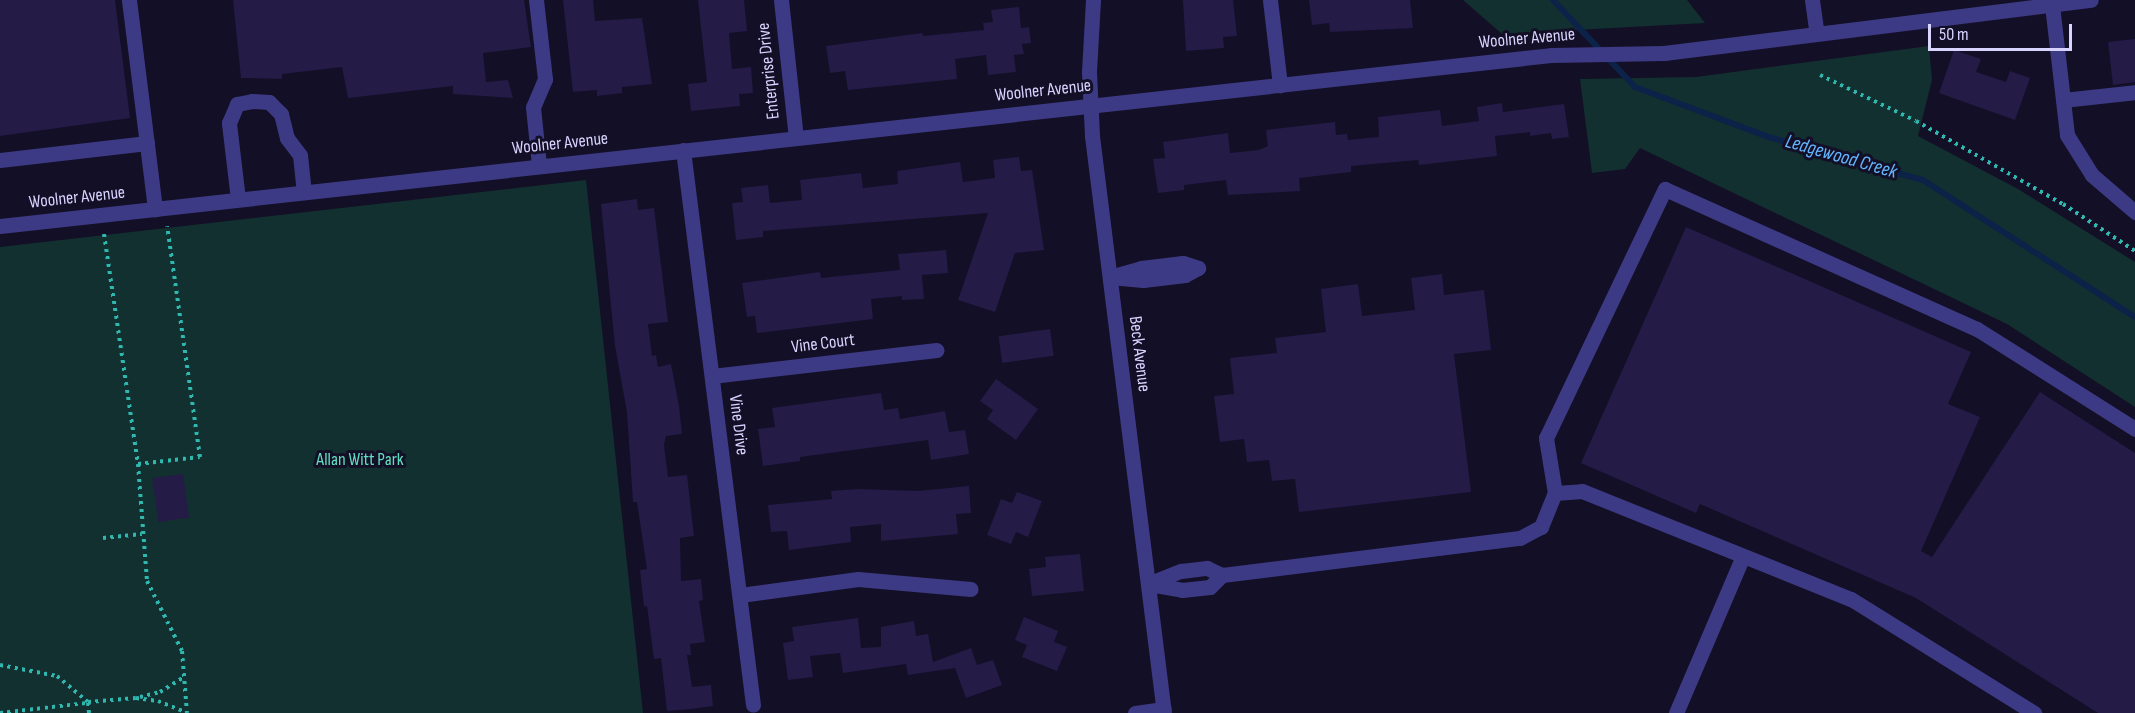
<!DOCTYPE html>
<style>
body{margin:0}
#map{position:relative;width:2135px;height:713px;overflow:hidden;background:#130f26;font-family:"Sofia Sans Condensed",sans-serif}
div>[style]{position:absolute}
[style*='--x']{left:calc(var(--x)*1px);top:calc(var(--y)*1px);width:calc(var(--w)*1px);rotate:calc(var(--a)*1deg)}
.green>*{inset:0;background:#12302f}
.stream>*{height:6px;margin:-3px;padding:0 3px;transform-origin:3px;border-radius:3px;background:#0c2248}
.building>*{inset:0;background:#241b47;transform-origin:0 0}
.path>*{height:4px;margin-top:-2px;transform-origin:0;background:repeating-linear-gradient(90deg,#2fb8b0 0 3px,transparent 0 7.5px)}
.minor>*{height:15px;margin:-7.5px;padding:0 7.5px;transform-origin:7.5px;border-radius:7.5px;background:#3d3a85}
span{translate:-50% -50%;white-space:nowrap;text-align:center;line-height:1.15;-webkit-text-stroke:6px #130f26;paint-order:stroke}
.street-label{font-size:18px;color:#d9d4ff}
.park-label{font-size:18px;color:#5fe0c0}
.water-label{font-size:20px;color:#62b6ff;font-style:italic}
.scale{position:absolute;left:1928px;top:24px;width:144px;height:27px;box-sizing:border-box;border:3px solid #d9d4ff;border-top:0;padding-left:8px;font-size:18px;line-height:21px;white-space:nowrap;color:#d9d4ff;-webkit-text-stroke:4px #130f26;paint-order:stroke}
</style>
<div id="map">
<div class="green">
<i style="clip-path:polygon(1463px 0,1687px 0,1705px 23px,1502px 34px)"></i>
<i style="clip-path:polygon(1929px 46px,1932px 80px,1918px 136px,2018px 189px,2135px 262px,2135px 407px,2007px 324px,1640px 148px,1625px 169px,1592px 173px,1580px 79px,1696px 77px)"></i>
<i style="clip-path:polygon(586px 180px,643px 713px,0 713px,0 247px)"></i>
</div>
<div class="stream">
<i style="--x:1553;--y:0;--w:120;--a:46.7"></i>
<i style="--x:1635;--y:87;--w:143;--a:20.5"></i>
<i style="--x:1769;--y:137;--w:160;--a:15.6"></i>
<i style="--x:1923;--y:180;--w:252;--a:32.9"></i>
</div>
<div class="building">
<i style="clip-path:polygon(0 0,115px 0,130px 118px,0 136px)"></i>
<i style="clip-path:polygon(233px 0,524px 0,531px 47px,483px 53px,486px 82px,508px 80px,513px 98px,453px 94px,453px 86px,348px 98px,342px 67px,282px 74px,282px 79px,241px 78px)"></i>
<i style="clip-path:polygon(563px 0,593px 0,595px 21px,642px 18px,652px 84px,622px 87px,622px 93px,597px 96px,597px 90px,573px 92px)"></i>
<i style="clip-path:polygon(698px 0,744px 0,747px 31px,729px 33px,732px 69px,751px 67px,753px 93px,739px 94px,740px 106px,691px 111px,688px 84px,707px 82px)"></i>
<i style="clip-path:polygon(1183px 0,1233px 0,1237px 36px,1223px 37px,1224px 48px,1186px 51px)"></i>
<i style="clip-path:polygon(1309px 0,1410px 0,1413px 28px,1330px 32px,1329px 23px,1312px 25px)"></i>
<i style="clip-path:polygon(1019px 7px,1021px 28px,1029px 27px,1031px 43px,1022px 44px,1024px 54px,1014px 55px,1016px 72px,988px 75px,986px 55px,955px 59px,957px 79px,848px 90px,845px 71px,830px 73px,826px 46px,922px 33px,923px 36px,984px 30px,983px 23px,993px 22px,991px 10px)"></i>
<i style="clip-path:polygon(2135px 39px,2135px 82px,2113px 85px,2108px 42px)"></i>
<i style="clip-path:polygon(1954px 50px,1981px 59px,1976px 72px,2006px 82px,2010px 71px,2030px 78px,2015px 120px,1939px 93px)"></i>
<i style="clip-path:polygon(1502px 103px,1503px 112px,1564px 104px,1569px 137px,1552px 139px,1551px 133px,1530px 136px,1530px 132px,1495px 136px,1497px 156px,1419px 165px,1418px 160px,1351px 166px,1351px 172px,1299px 178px,1300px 191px,1228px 195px,1226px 180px,1184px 185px,1184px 190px,1158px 193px,1153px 159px,1165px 158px,1163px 142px,1228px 133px,1230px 153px,1259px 150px,1268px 146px,1266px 130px,1335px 122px,1336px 135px,1347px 134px,1348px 140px,1379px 137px,1378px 117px,1440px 110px,1442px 126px,1479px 121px,1477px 107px)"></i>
<i style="clip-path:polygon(1019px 157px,1021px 171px,1032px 170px,1044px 250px,1015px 253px,995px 312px,958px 300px,988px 213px,763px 231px,763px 237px,736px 240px,732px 203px,743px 202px,741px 188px,768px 185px,770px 203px,802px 200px,800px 180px,861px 173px,863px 188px,898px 184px,897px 171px,960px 162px,963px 182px,995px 178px,993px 160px)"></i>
<i style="clip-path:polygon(637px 199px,638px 210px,654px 208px,668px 322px,648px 324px,652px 356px,656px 355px,658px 367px,671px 364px,679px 406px,682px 434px,666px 436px,664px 445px,668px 477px,687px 475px,694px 536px,680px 538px,681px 581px,701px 579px,703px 600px,699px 601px,705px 642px,690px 644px,691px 655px,687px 655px,692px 687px,711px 685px,713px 706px,691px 709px,667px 711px,661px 658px,654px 659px,647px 606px,644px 607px,640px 570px,647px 569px,637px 502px,633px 502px,627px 412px,615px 346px,601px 204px)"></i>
<i style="clip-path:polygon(1686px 227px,1971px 352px,1948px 404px,1980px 417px,1921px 551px,1932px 557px,2040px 392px,2135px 453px,2135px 713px,2098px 713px,1916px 598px,1700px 504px,1696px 513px,1581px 463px)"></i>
<i style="clip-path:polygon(946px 250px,948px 273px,922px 275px,924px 299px,902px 300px,902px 296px,871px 299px,873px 319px,757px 333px,755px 316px,747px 317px,742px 283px,820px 272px,821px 278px,900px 270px,898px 254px)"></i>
<i style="clip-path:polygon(1442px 274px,1444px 295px,1484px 290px,1491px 350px,1454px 354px,1471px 492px,1299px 512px,1295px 479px,1272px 481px,1269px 460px,1247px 462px,1244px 439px,1220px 442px,1214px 396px,1234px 394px,1230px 358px,1277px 353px,1275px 338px,1326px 332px,1321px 289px,1358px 284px,1362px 316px,1415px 310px,1411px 278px)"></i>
<i style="left:1050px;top:329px;width:27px;height:52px;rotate:82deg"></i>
<i style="clip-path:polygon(996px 379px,1038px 409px,1016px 440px,987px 419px,993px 410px,980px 401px)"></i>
<i style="clip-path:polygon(881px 393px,884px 410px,898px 408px,900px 419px,945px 411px,949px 432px,965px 430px,969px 454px,931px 460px,928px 440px,800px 457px,800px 461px,763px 466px,758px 429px,775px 427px,772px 408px)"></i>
<i style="left:183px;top:474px;width:44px;height:31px;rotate:82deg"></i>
<i style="clip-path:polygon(969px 486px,971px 513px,956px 514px,958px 534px,881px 541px,881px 524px,850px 527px,851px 542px,789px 550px,787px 531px,771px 532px,768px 505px,832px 499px,831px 491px,858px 489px,918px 491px)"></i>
<i style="clip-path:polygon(1017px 492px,1042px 501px,1028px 537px,1016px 532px,1011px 544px,987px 535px,1001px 499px,1012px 503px)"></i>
<i style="clip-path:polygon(1080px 554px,1084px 591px,1032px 596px,1029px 569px,1046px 567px,1045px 557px)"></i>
<i style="clip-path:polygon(1024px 617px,1058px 631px,1054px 642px,1067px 647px,1057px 671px,1022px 657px,1027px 645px,1015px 640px)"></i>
<i style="clip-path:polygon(858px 618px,861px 648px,881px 647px,881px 627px,914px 621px,916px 636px,928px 634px,933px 662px,971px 648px,977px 665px,993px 660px,1002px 685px,966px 698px,955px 668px,908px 675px,906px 664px,843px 673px,840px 653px,810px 656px,813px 677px,788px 680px,783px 643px,794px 641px,792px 627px)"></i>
</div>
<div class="path">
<i style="--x:1820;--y:75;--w:106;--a:25.6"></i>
<i style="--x:1916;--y:121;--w:169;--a:29.5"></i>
<i style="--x:2063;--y:204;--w:86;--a:33.1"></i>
<i style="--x:104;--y:234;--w:232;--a:81.6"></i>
<i style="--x:138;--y:464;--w:117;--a:85.6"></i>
<i style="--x:147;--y:581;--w:78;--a:63.4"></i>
<i style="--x:182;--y:651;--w:62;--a:85.4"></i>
<i style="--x:138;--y:464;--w:62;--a:-6.4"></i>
<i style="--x:200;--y:457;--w:233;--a:-98.1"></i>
<i style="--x:103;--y:538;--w:39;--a:-6"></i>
<i style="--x:0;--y:665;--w:58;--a:10.9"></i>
<i style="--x:57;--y:676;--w:40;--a:40"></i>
<i style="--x:140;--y:697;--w:21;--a:-14"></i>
<i style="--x:160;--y:692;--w:28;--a:-32"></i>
<i style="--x:0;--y:713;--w:88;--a:-6.6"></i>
<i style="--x:89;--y:713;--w:11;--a:-95"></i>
<i style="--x:88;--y:702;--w:48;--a:-4.8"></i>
<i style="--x:136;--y:698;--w:22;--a:8"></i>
<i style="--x:158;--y:701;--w:31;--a:22"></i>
</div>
<div class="minor">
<i style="--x:129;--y:0;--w:211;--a:82.9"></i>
<i style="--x:536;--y:0;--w:80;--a:83.5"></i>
<i style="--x:545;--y:79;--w:30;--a:113"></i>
<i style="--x:533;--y:107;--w:58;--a:84.1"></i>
<i style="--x:781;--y:0;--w:138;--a:83.8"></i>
<i style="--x:1093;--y:0;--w:72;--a:93.2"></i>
<i style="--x:1089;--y:72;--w:64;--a:87.3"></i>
<i style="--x:1092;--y:136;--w:581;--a:82.89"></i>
<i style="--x:1270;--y:0;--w:86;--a:83.3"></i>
<i style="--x:1812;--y:0;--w:34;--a:82"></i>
<i style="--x:2052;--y:5;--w:131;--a:83.4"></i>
<i style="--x:2067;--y:135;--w:47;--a:58"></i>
<i style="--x:2092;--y:175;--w:57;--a:40.7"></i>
<i style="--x:2063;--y:100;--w:72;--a:-6.3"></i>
<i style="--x:683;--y:150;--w:559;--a:82.81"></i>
<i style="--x:0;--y:160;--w:148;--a:-6.6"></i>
<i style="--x:238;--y:199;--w:77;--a:-96.8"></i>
<i style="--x:229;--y:123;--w:21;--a:-67"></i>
<i style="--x:237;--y:104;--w:15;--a:-11"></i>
<i style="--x:252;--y:101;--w:17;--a:3"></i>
<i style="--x:269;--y:102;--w:17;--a:45"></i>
<i style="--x:281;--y:114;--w:25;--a:76"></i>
<i style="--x:287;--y:138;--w:21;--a:53"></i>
<i style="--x:300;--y:155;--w:36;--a:84"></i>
<i style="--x:0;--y:226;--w:1560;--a:-6.29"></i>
<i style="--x:1551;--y:55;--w:113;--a:-1"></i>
<i style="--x:1664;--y:53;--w:430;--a:-7.1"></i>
<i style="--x:1183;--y:263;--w:16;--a:18"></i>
<i style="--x:1198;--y:268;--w:15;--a:152"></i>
<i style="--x:1185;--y:275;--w:42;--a:173.2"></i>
<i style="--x:1143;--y:280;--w:33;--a:-175"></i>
<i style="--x:1110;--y:277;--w:32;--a:-16"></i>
<i style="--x:1141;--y:268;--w:42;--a:-6.8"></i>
<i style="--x:712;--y:376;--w:226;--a:-6.6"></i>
<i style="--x:1555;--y:493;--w:27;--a:-4"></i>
<i style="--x:1582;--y:491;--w:290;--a:21.9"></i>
<i style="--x:1851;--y:599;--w:216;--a:31.9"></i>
<i style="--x:1148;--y:584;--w:35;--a:-22"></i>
<i style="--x:1181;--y:571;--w:26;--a:-7"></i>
<i style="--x:1207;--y:568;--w:17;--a:25"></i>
<i style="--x:1222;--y:575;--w:300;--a:-7.1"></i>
<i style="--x:1520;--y:538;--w:24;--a:-28"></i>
<i style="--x:1541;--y:527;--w:37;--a:-68"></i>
<i style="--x:1555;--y:493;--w:56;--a:-99.3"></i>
<i style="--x:1546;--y:438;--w:276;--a:-64.5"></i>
<i style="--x:1665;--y:189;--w:342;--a:24.2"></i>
<i style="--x:1977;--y:329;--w:187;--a:32.3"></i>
<i style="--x:1149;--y:584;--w:34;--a:10"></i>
<i style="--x:1182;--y:590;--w:28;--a:-6"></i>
<i style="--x:1210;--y:587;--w:17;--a:-45"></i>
<i style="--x:740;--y:595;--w:119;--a:-7.7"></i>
<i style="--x:858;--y:579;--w:113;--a:5.1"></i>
<i style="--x:1135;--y:713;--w:29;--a:-8"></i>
<i style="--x:1676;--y:713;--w:168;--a:-66.9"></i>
</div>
<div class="street-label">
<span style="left:1527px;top:39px;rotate:-5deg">Woolner Avenue</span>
<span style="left:769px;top:71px;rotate:-96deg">Enterprise Drive</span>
<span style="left:1043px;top:91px;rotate:-6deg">Woolner Avenue</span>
<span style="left:560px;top:144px;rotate:-6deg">Woolner Avenue</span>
<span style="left:77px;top:198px;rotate:-6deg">Woolner Avenue</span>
<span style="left:823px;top:344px;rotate:-7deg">Vine Court</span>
<span style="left:1139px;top:354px;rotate:83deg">Beck Avenue</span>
<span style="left:738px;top:425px;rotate:83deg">Vine Drive</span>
</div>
<div class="park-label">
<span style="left:360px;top:460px">Allan Witt Park</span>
</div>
<div class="water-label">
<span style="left:1841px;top:157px;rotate:16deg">Ledgewood Creek</span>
</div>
<div class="scale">50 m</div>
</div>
